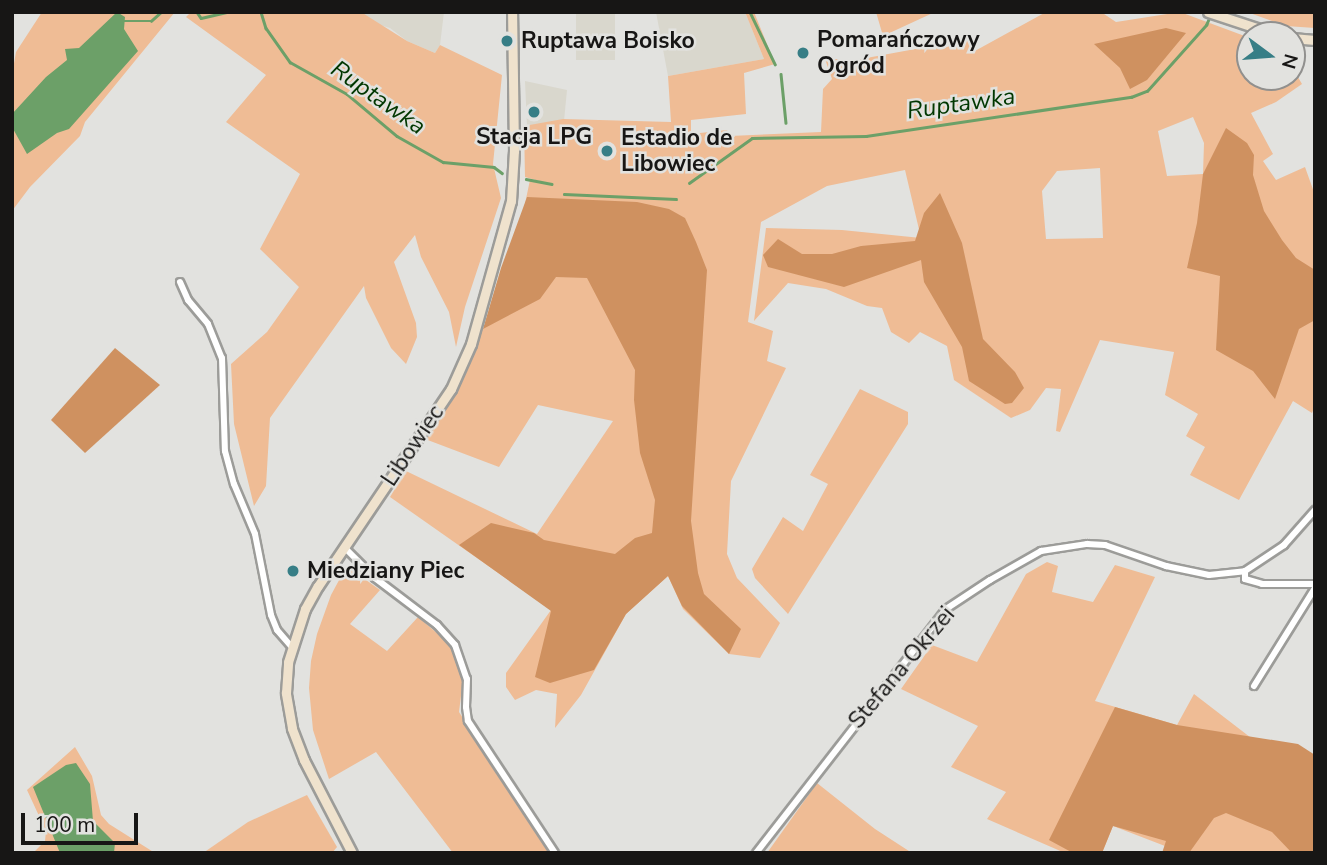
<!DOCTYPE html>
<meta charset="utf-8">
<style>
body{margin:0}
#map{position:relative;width:1327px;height:865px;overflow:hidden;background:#e2e2df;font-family:"Nunito Sans",sans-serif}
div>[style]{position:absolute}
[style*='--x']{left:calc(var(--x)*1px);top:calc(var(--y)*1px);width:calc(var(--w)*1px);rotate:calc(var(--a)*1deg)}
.built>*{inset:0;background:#d9d7cd;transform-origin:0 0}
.green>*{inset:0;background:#efbc95}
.forest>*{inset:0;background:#cf9160}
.water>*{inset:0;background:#6ca068}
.stream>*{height:2.5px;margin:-1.25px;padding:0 1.25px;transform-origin:1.25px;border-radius:1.25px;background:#6ca068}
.roads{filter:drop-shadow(2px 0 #9c9c99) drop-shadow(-2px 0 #9c9c99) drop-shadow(0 2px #9c9c99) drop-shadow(0 -2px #9c9c99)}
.street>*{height:6px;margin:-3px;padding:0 3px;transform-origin:3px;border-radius:3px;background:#fff}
.secondary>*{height:9px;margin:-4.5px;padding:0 4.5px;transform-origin:4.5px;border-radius:4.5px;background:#efe2cd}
.dots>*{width:19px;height:19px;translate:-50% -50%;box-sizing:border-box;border:4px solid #e2e2df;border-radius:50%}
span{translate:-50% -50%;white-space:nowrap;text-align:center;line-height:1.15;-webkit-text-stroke:5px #e2e2df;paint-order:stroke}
.poi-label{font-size:23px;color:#171615;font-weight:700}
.left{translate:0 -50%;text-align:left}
.street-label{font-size:23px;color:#171615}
.water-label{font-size:24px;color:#003700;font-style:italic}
.frame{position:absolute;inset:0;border:14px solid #171615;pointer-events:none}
.north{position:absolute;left:1236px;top:21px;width:70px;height:70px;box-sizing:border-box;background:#e2e2df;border:2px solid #91908e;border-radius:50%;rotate:106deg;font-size:19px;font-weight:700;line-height:28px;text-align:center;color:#171615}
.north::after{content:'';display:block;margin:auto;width:24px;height:32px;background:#377e86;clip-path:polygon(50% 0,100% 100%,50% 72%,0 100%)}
.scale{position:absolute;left:21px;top:813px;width:117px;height:32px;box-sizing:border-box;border:4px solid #171615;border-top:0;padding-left:9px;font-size:21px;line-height:24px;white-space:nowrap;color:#171615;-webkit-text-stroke:5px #e2e2df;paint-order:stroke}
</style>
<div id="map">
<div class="built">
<i style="clip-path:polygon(336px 12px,444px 12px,440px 45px,435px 53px,407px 41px,390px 28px)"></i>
<i style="left:576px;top:12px;width:39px;height:48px"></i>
<i style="clip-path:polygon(656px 12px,745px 12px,764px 59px,668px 76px)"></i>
<i style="clip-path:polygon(525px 81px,567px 90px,564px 121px,527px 126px)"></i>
</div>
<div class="green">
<i style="clip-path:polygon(42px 12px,175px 12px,85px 122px,80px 136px,30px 187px,12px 211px,12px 75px,16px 52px)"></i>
<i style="clip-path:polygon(191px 12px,361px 12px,407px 41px,435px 53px,440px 45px,502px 75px,493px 164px,501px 198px,465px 307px,456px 347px,449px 312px,421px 257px,415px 235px,394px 262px,416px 323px,417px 337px,406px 364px,391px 348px,366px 298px,364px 286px,270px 418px,266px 486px,254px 506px,234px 424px,231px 364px,267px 332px,299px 287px,260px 249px,300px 174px,226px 122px,266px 75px,186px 17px)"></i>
<i style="clip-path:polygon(evenodd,745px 12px,754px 12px,775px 64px,744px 73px,746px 114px,691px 120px,691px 134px,727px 130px,730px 136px,821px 132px,823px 89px,832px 79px,825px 59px,861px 59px,937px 45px,947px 47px,968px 38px,973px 52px,1046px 12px,1101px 12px,1116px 22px,1180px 12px,1250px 38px,1250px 77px,1292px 77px,1292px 67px,1302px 84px,1276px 102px,1251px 113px,1273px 154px,1263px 161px,1276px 180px,1305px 167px,1315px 195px,1315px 406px,1312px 413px,1293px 401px,1239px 500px,1190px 475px,1205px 447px,1186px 436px,1198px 414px,1165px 395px,1174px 352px,1100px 340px,1060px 432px,1056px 431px,1061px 389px,1046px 388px,1030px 410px,1011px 418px,954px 380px,947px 346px,920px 332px,909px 343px,891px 332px,882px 308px,867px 306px,826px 289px,788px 283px,754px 321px,766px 228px,842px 230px,921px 238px,905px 170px,827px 186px,761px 222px,748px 322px,773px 331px,767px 361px,786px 368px,731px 481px,727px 554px,737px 578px,780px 623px,760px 658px,729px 654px,683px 609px,668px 576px,626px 614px,581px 695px,555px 728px,557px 694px,536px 690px,515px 700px,506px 687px,506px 673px,551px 610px,390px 497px,406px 471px,537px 534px,613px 421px,538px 405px,499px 467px,425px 439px,509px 279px,530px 180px,550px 184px,525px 177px,524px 126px,563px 119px,671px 122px,668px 76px,764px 59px,745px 12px,1193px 117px,1204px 143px,1203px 174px,1167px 176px,1158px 131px,1193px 117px,745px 12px,1100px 168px,1103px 238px,1046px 239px,1042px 191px,1057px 171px,1100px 168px)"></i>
<i style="clip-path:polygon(876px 12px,935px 12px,883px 36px)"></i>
<i style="clip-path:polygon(1247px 12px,1315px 12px,1315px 28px,1286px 26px)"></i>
<i style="clip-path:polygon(860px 389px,908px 412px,908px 424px,788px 614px,755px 578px,752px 569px,783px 517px,803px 531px,828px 484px,810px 475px)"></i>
<i style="clip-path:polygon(1047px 562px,1058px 566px,1052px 592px,1093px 602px,1115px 565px,1155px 577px,1095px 701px,1177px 725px,1194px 694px,1315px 787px,1315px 853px,1163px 853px,1165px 846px,1113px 826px,1102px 853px,1065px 853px,987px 819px,1006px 792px,951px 767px,978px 726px,901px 689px,932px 645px,977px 662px,1026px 574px)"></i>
<i style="clip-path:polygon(352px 570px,380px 590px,350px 624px,387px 651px,418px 617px,451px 645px,463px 680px,459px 712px,551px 853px,453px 853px,376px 752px,329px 779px,313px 730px,309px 688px,311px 661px,317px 634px,331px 595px,344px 571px)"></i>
<i style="clip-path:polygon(75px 747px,92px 776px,101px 815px,109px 824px,155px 853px,33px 853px,45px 841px,46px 831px,27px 790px)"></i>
<i style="clip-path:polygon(817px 783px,875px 829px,912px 853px,767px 853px)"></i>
<i style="clip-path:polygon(307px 795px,337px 847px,332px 853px,203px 853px,248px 822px)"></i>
</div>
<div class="forest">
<i style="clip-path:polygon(1166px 28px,1186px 33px,1147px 80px,1130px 89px,1120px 68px,1094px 44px)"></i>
<i style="clip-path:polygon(1226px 128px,1247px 143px,1254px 155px,1253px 175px,1264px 211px,1282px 240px,1296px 258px,1315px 270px,1315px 320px,1299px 329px,1275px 399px,1253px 371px,1216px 350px,1220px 276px,1187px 268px,1197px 223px,1203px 174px)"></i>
<i style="clip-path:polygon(940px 193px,962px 243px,983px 339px,1015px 372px,1024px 388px,1012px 403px,1005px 404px,969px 381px,962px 347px,924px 282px,921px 260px,844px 287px,768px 267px,763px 255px,778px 239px,802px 254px,832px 254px,861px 246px,915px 241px,924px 213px)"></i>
<i style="clip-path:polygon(527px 197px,637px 202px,669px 209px,685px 218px,696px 242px,707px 270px,691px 521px,698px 573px,704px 594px,741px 629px,729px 654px,682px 606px,668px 576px,626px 614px,594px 670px,550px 683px,535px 677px,551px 611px,459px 545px,491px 523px,534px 533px,544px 540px,615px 554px,635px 538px,652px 533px,655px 500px,640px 453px,634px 400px,635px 370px,587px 278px,556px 277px,540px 299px,483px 329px,501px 268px)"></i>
<i style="clip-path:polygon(115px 348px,160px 385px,85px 453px,51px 420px)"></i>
<i style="clip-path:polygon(1115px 707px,1177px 725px,1298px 744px,1315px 755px,1314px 853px,1292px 853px,1272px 832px,1226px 813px,1214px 818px,1189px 853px,1162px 853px,1166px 841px,1113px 826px,1102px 853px,1073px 853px,1049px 840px)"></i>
</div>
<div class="water">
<i style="clip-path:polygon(117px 12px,125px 17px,124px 29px,138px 51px,69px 129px,57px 133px,27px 154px,12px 127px,12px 114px,46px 77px,67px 60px,65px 49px,79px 48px)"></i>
<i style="clip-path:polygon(76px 763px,90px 784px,93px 821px,115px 843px,114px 853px,60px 853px,33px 787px,66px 765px)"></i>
</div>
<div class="stream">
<i style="--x:197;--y:12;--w:7;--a:56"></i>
<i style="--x:201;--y:18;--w:28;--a:-13"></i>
<i style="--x:261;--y:12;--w:17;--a:73"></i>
<i style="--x:266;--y:28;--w:42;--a:54.8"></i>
<i style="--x:290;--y:62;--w:65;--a:29.3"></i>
<i style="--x:347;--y:94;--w:65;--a:40"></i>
<i style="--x:397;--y:136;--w:53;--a:29.5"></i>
<i style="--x:443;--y:162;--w:51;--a:5.6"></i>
<i style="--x:494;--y:167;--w:10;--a:37"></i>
<i style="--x:750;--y:12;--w:58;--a:64.3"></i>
<i style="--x:124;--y:21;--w:27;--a:0"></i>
<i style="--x:151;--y:21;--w:13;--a:-42"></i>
<i style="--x:781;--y:74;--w:49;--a:84.2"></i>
<i style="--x:526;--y:179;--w:26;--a:11"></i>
<i style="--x:689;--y:183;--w:77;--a:-35.5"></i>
<i style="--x:752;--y:138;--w:114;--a:-1"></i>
<i style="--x:866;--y:136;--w:268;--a:-8.4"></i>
<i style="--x:1131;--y:97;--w:17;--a:-21"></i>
<i style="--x:1147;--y:91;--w:89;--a:-48.2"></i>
<i style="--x:1206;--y:25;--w:10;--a:-66"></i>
<i style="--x:564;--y:194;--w:112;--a:2.6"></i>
</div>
<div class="roads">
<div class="street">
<i style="--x:180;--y:282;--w:20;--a:66"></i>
<i style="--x:188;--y:300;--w:31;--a:50"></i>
<i style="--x:208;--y:324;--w:37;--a:68"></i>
<i style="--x:222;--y:358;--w:93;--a:88.2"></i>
<i style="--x:225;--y:451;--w:34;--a:75"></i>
<i style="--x:234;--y:484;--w:54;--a:67.2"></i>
<i style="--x:255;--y:534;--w:83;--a:78.8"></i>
<i style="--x:271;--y:615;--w:16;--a:68"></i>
<i style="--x:277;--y:630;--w:23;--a:49"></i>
<i style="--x:344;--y:547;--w:44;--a:45"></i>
<i style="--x:375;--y:578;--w:78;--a:37.2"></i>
<i style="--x:437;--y:625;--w:27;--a:48"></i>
<i style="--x:455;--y:645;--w:36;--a:71"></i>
<i style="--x:467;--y:679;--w:28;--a:92"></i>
<i style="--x:466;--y:707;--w:14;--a:82"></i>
<i style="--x:468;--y:721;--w:158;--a:56.6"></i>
<i style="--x:1245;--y:571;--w:8;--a:90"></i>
<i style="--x:1245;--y:579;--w:18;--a:16"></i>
<i style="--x:1262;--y:584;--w:53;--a:0"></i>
<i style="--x:1254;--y:686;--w:115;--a:-58.1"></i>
<i style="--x:756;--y:853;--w:309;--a:-52.1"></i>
<i style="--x:946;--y:609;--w:53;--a:-33.4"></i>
<i style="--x:990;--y:580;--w:59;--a:-29.6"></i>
<i style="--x:1041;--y:551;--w:47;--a:-8.7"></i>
<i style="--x:1087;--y:544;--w:18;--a:3"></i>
<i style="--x:1105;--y:545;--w:65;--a:19"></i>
<i style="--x:1166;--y:566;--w:44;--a:11.8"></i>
<i style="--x:1209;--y:575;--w:36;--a:-6"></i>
<i style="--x:1245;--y:571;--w:47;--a:-33.7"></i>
<i style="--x:1284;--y:545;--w:47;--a:-48.5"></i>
</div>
<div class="secondary">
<i style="--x:1208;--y:12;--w:74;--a:18.2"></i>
<i style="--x:1292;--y:38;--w:23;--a:5"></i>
<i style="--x:352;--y:853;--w:105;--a:-117.3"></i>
<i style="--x:304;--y:760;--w:34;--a:-111"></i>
<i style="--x:292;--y:728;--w:36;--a:-100"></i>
<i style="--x:286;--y:693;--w:31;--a:-86"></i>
<i style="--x:288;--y:662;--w:56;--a:-72.2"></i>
<i style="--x:305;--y:609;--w:26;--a:-61"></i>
<i style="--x:318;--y:586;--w:238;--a:-56"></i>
<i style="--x:451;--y:389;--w:49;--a:-66"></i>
<i style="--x:471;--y:344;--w:148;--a:-74.4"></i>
<i style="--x:511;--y:201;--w:50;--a:-86.6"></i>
<i style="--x:514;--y:151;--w:139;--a:-90.8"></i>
</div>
</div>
<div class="dots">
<i style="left:507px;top:41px;background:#377e86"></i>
<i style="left:803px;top:53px;background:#377e86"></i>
<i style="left:534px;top:112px;background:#377e86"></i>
<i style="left:607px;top:151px;background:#377e86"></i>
<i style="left:293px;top:571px;background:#377e86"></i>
</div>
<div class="poi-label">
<span class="left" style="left:817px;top:53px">Pomarańczowy<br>Ogród</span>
<span class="left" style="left:521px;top:41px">Ruptawa Boisko</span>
<span style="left:534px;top:137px">Stacja LPG</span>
<span class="left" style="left:621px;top:151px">Estadio de<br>Libowiec</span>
<span class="left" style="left:307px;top:571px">Miedziany Piec</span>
</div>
<div class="street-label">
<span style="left:413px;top:446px;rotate:-56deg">Libowiec</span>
<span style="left:902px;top:668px;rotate:-50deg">Stefana Okrzei</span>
</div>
<div class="water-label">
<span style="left:378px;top:98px;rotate:35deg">Ruptawka</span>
<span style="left:961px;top:104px;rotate:-8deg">Ruptawka</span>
</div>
<div class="frame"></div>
<div class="north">N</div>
<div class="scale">100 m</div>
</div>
